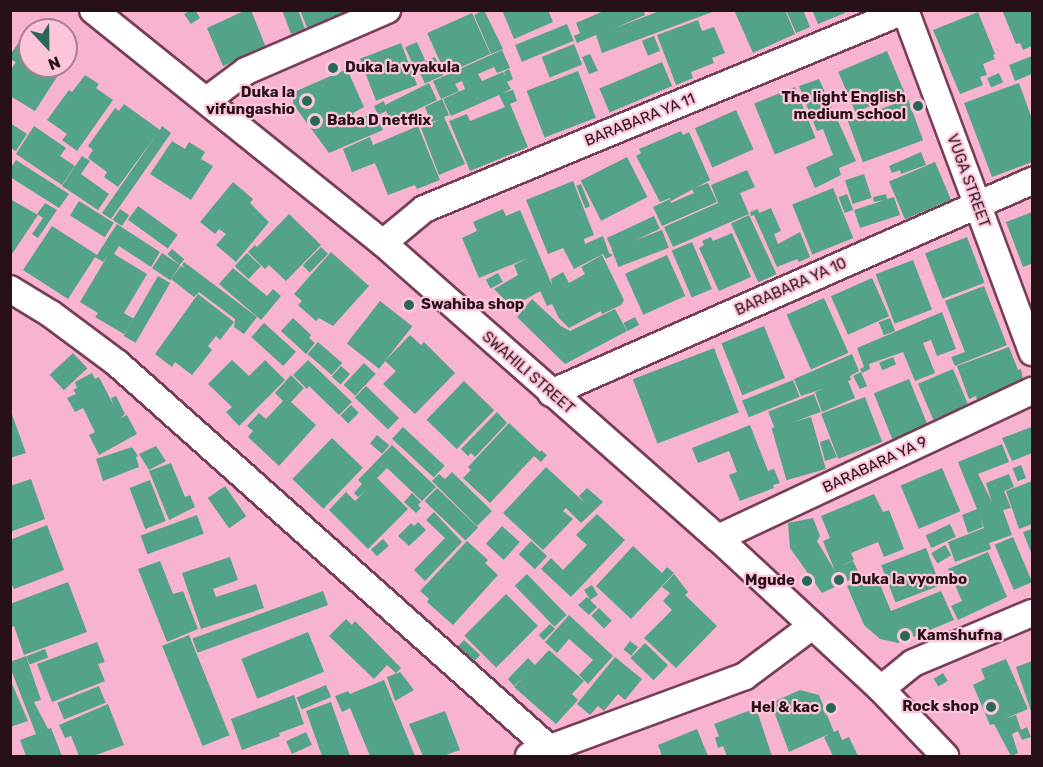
<!DOCTYPE html>
<style>
body{margin:0}
#map{position:relative;width:1043px;height:767px;overflow:hidden;background:#f8b3d0;font-family:Rubik,sans-serif}
div>[style]{position:absolute}
[style*='--x']{left:calc(var(--x)*1px);top:calc(var(--y)*1px);width:calc(var(--w)*1px);rotate:calc(var(--a)*1deg)}
.building>*{inset:0;background:#53a38b;transform-origin:0 0}
.roads{filter:drop-shadow(2px 0 #783e59) drop-shadow(-2px 0 #783e59) drop-shadow(0 2px #783e59) drop-shadow(0 -2px #783e59)}
.minor>*{height:26px;margin:-13px;padding:0 13px;transform-origin:13px;border-radius:13px;background:#fff}
.dots>*{width:16px;height:16px;translate:-50% -50%;box-sizing:border-box;border:3px solid #fdc5dc;border-radius:50%}
span{translate:-50% -50%;white-space:nowrap;text-align:center;line-height:1.15;-webkit-text-stroke:4.5px #fdc5dc;paint-order:stroke}
.poi-label{font-size:15px;color:#28101b;font-weight:700}
.left{translate:0 -50%;text-align:left}
.right{translate:-100% -50%;text-align:right}
.street-label{font-size:15px;color:#28101b}
.frame{position:absolute;inset:0;border:12px solid #28101b;pointer-events:none}
.north{position:absolute;left:18px;top:18px;width:60px;height:60px;box-sizing:border-box;background:#fdc5dc;border:2px solid #a87d8f;border-radius:50%;rotate:158deg;font-size:16px;font-weight:700;line-height:24px;text-align:center;color:#28101b}
.north::after{content:'';display:block;margin:auto;width:21px;height:27px;background:#286856;clip-path:polygon(50% 0,100% 100%,50% 72%,0 100%)}
</style>
<div id="map">
<div class="building">
<i style="clip-path:polygon(191px 10px,195px 10px,200px 18px,191px 24px,184px 14px)"></i>
<i style="clip-path:polygon(246px 10px,251px 10px,266px 48px,223px 66px,207px 28px)"></i>
<i style="clip-path:polygon(282px 10px,298px 10px,305px 29px,291px 34px)"></i>
<i style="clip-path:polygon(300px 10px,359px 10px,308px 30px)"></i>
<i style="clip-path:polygon(484px 10px,503px 49px,491px 54px,474px 15px)"></i>
<i style="clip-path:polygon(502px 10px,548px 10px,553px 22px,514px 39px)"></i>
<i style="clip-path:polygon(606px 10px,643px 10px,645px 15px,613px 29px,662px 10px,715px 11px,602px 53px,596px 35px,577px 43px,574px 36px,580px 33px,576px 23px)"></i>
<i style="clip-path:polygon(734px 10px,785px 10px,795px 34px,753px 53px)"></i>
<i style="clip-path:polygon(786px 10px,803px 10px,810px 27px,796px 33px)"></i>
<i style="clip-path:polygon(812px 10px,844px 10px,845px 13px,818px 24px)"></i>
<i style="clip-path:polygon(1002px 10px,1032px 10px,1032px 46px,1023px 50px,1020px 43px,1016px 44px)"></i>
<i style="clip-path:polygon(978px 12px,995px 54px,993px 55px,995px 59px,983px 64px,987px 75px,980px 77px,983px 85px,960px 94px,933px 30px)"></i>
<i style="left:472px;top:13px;width:45px;height:49px;rotate:66deg"></i>
<i style="clip-path:polygon(698px 20px,702px 31px,714px 27px,725px 53px,712px 58px,714px 63px,691px 72px,693px 78px,676px 85px,657px 35px)"></i>
<i style="left:567px;top:24px;width:18px;height:56px;rotate:68deg"></i>
<i style="left:654px;top:36px;width:16px;height:13px;rotate:68deg"></i>
<i style="clip-path:polygon(22px 38px,30px 43px,30px 66px,64px 66px,35px 111px,10px 96px,10px 71px,16px 62px,10px 59px,10px 55px)"></i>
<i style="left:417px;top:42px;width:20px;height:13px;rotate:66deg"></i>
<i style="left:401px;top:43px;width:45px;height:44px;rotate:69deg"></i>
<i style="left:574px;top:44px;width:22px;height:35px;rotate:68deg"></i>
<i style="clip-path:polygon(502px 50px,510px 68px,497px 73px,494px 67px,478px 74px,482px 81px,503px 72px,506px 77px,504px 72px,509px 69px,513px 79px,507px 82px,511px 89px,502px 93px,513px 90px,517px 101px,510px 104px,528px 147px,470px 171px,449px 121px,467px 114px,470px 121px,505px 107px,499px 95px,451px 116px,443px 99px,465px 89px,462px 81px,455px 84px,459px 91px,441px 99px,433px 81px)"></i>
<i style="left:887px;top:51px;width:44px;height:53px;rotate:67deg"></i>
<i style="clip-path:polygon(590px 54px,598px 71px,589px 74px,582px 57px)"></i>
<i style="clip-path:polygon(1032px 56px,1032px 74px,1015px 81px,1009px 65px)"></i>
<i style="left:435px;top:57px;width:20px;height:20px;rotate:66deg"></i>
<i style="left:662px;top:62px;width:26px;height:68px;rotate:67deg"></i>
<i style="clip-path:polygon(347px 69px,364px 107px,353px 113px,356px 121px,375px 112px,383px 130px,329px 153px,293px 104px,294px 92px)"></i>
<i style="left:578px;top:71px;width:50px;height:55px;rotate:69deg"></i>
<i style="left:999px;top:73px;width:10px;height:13px;rotate:66deg"></i>
<i style="clip-path:polygon(85px 75px,99px 84px,96px 88px,113px 100px,77px 151px,62px 140px,67px 134px,47px 120px,69px 90px,72px 92px)"></i>
<i style="clip-path:polygon(819px 79px,856px 161px,839px 168px,841px 175px,815px 188px,806px 167px,833px 155px,823px 129px,817px 131px,799px 86px)"></i>
<i style="clip-path:polygon(429px 83px,437px 100px,391px 122px,386px 111px,378px 115px,374px 106px,384px 101px,385px 105px)"></i>
<i style="clip-path:polygon(1019px 83px,1032px 119px,1032px 162px,992px 177px,964px 103px)"></i>
<i style="left:795px;top:87px;width:55px;height:44px;rotate:68deg"></i>
<i style="clip-path:polygon(442px 99px,449px 115px,444px 117px,465px 164px,439px 175px,421px 128px,439px 120px,431px 122px,425px 107px)"></i>
<i style="left:908px;top:99px;width:44px;height:64px;rotate:70deg"></i>
<i style="clip-path:polygon(124px 104px,160px 130px,162px 126px,171px 133px,111px 219px,102px 213px,157px 134px,118px 187px,104px 177px,107px 172px,88px 158px,93px 150px,88px 146px,115px 108px,119px 111px)"></i>
<i style="left:736px;top:110px;width:43px;height:45px;rotate:66deg"></i>
<i style="clip-path:polygon(10px 123px,27px 134px,16px 151px,10px 148px)"></i>
<i style="clip-path:polygon(34px 126px,66px 148px,60px 156px,75px 166px,62px 185px,16px 154px)"></i>
<i style="clip-path:polygon(418px 126px,440px 180px,417px 189px,415px 185px,388px 195px,375px 163px,352px 172px,343px 149px,370px 137px,373px 145px)"></i>
<i style="clip-path:polygon(681px 131px,683px 135px,689px 132px,710px 180px,671px 201px,670px 198px,660px 202px,636px 156px,641px 153px,639px 149px)"></i>
<i style="clip-path:polygon(172px 141px,185px 149px,189px 142px,205px 152px,201px 159px,213px 166px,191px 200px,150px 174px)"></i>
<i style="clip-path:polygon(921px 152px,926px 165px,901px 174px,900px 170px,892px 173px,889px 166px)"></i>
<i style="clip-path:polygon(82px 156px,90px 161px,81px 174px,109px 194px,98px 210px,62px 186px)"></i>
<i style="left:627px;top:157px;width:45px;height:52px;rotate:63deg"></i>
<i style="clip-path:polygon(16px 160px,69px 194px,59px 208px,10px 177px,10px 169px)"></i>
<i style="left:935px;top:162px;width:41px;height:50px;rotate:67deg"></i>
<i style="clip-path:polygon(747px 170px,755px 187px,740px 193px,749px 214px,673px 247px,664px 227px,718px 203px,720px 208px,711px 185px)"></i>
<i style="left:864px;top:174px;width:25px;height:20px;rotate:72deg"></i>
<i style="clip-path:polygon(573px 181px,594px 235px,584px 239px,585px 244px,603px 236px,609px 253px,613px 255px,606px 259px,603px 254px,574px 269px,563px 248px,548px 254px,526px 200px)"></i>
<i style="clip-path:polygon(233px 182px,253px 199px,250px 203px,269px 222px,236px 262px,216px 245px,226px 234px,219px 229px,215px 234px,200px 222px)"></i>
<i style="clip-path:polygon(708px 183px,717px 202px,662px 226px,653px 207px,670px 199px,671px 203px,694px 193px,692px 189px)"></i>
<i style="left:581px;top:184px;width:24px;height:5px;rotate:68deg"></i>
<i style="left:833px;top:188px;width:54px;height:44px;rotate:68deg"></i>
<i style="left:847px;top:194px;width:17px;height:9px;rotate:69deg"></i>
<i style="clip-path:polygon(886px 194px,887px 199px,894px 197px,900px 215px,860px 228px,854px 210px,885px 200px,874px 202px,873px 197px)"></i>
<i style="clip-path:polygon(10px 199px,38px 215px,10px 257px)"></i>
<i style="left:79px;top:201px;width:41px;height:17px;rotate:32deg"></i>
<i style="clip-path:polygon(45px 203px,57px 210px,38px 238px,32px 234px,43px 218px,37px 214px)"></i>
<i style="left:138px;top:206px;width:49px;height:17px;rotate:36deg"></i>
<i style="clip-path:polygon(771px 208px,781px 231px,774px 234px,778px 244px,800px 232px,810px 257px,799px 262px,797px 259px,777px 267px,754px 215px,751px 216px,750px 212px,758px 209px,759px 213px)"></i>
<i style="left:120px;top:209px;width:11px;height:13px;rotate:34deg"></i>
<i style="clip-path:polygon(503px 209px,506px 216px,520px 210px,552px 285px,551px 279px,563px 272px,569px 283px,585px 274px,581px 267px,602px 255px,624px 300px,621px 305px,602px 314px,601px 311px,569px 328px,559px 318px,552px 304px,547px 306px,540px 291px,549px 286px,512px 307px,494px 289px,518px 275px,514px 265px,528px 258px,479px 278px,462px 238px,477px 231px,473px 222px)"></i>
<i style="clip-path:polygon(1032px 212px,1032px 268px,1031px 264px,1023px 267px,1006px 222px)"></i>
<i style="clip-path:polygon(289px 214px,321px 245px,286px 281px,269px 265px,265px 269px,248px 252px,255px 245px,257px 247px)"></i>
<i style="left:749px;top:215px;width:65px;height:20px;rotate:65deg"></i>
<i style="left:654px;top:216px;width:14px;height:52px;rotate:65deg"></i>
<i style="clip-path:polygon(117px 224px,160px 252px,151px 267px,119px 246px,114px 254px,147px 274px,124px 313px,134px 319px,124px 334px,95px 317px,98px 313px,80px 302px,108px 255px,103px 262px,95px 257px,68px 299px,23px 270px,52px 226px,97px 255px)"></i>
<i style="left:662px;top:230px;width:19px;height:54px;rotate:69deg"></i>
<i style="clip-path:polygon(732px 233px,751px 277px,719px 291px,699px 248px,704px 245px,702px 241px,711px 237px,713px 241px)"></i>
<i style="left:967px;top:237px;width:49px;height:45px;rotate:69deg"></i>
<i style="left:692px;top:242px;width:51px;height:22px;rotate:67deg"></i>
<i style="left:321px;top:247px;width:10px;height:26px;rotate:45deg"></i>
<i style="left:172px;top:249px;width:16px;height:7px;rotate:40deg"></i>
<i style="clip-path:polygon(331px 252px,369px 286px,333px 326px,319px 318px,316px 321px,298px 305px,302px 301px,294px 294px)"></i>
<i style="left:162px;top:253px;width:22px;height:18px;rotate:34deg"></i>
<i style="left:247px;top:253px;width:19px;height:18px;rotate:43deg"></i>
<i style="left:667px;top:255px;width:45px;height:46px;rotate:66deg"></i>
<i style="left:913px;top:260px;width:53px;height:40px;rotate:69deg"></i>
<i style="clip-path:polygon(184px 262px,257px 317px,244px 334px,234px 327px,235px 319px,199px 292px,194px 297px,171px 279px,181px 266px,185px 268px,182px 265px)"></i>
<i style="clip-path:polygon(233px 268px,267px 296px,273px 289px,281px 296px,261px 320px,219px 284px)"></i>
<i style="left:498px;top:273px;width:10px;height:14px;rotate:61deg"></i>
<i style="left:158px;top:276px;width:14px;height:69px;rotate:30deg"></i>
<i style="left:872px;top:278px;width:42px;height:45px;rotate:66deg"></i>
<i style="clip-path:polygon(984px 286px,1007px 345px,955px 366px,951px 357px,965px 352px,945px 301px)"></i>
<i style="clip-path:polygon(198px 294px,234px 322px,220px 340px,216px 336px,208px 346px,212px 350px,192px 375px,175px 362px,172px 367px,155px 354px)"></i>
<i style="left:824px;top:298px;width:60px;height:41px;rotate:66deg"></i>
<i style="clip-path:polygon(532px 299px,561px 326px,570px 331px,615px 309px,627px 331px,565px 364px,517px 317px)"></i>
<i style="left:380px;top:301px;width:41px;height:54px;rotate:38deg"></i>
<i style="clip-path:polygon(942px 312px,956px 349px,937px 356px,931px 340px,923px 343px,935px 373px,915px 381px,903px 352px,869px 364px,870px 369px,862px 373px,860px 369px,864px 367px,857px 348px)"></i>
<i style="left:635px;top:317px;width:9px;height:13px;rotate:63deg"></i>
<i style="clip-path:polygon(293px 318px,311px 335px,309px 338px,315px 343px,306px 354px,281px 331px)"></i>
<i style="left:890px;top:318px;width:14px;height:12px;rotate:69deg"></i>
<i style="left:264px;top:323px;width:43px;height:19px;rotate:42deg"></i>
<i style="left:764px;top:326px;width:56px;height:46px;rotate:68deg"></i>
<i style="clip-path:polygon(410px 335px,421px 345px,424px 342px,455px 373px,415px 414px,383px 384px,396px 371px,385px 361px)"></i>
<i style="left:318px;top:342px;width:32px;height:16px;rotate:41deg"></i>
<i style="clip-path:polygon(1009px 347px,1018px 370px,1021px 369px,1024px 386px,978px 403px,976px 396px,969px 399px,957px 366px)"></i>
<i style="left:714px;top:348px;width:69px;height:87px;rotate:69deg"></i>
<i style="left:73px;top:353px;width:21px;height:32px;rotate:47deg"></i>
<i style="clip-path:polygon(852px 354px,859px 371px,850px 376px,851px 380px,848px 381px,855px 398px,822px 412px,815px 392px,825px 388px,801px 396px,794px 379px)"></i>
<i style="left:893px;top:357px;width:8px;height:15px;rotate:67deg"></i>
<i style="clip-path:polygon(232px 360px,249px 376px,265px 360px,285px 380px,239px 426px,226px 412px,232px 407px,208px 384px)"></i>
<i style="clip-path:polygon(308px 360px,352px 402px,339px 415px,309px 386px,307px 389px,293px 375px)"></i>
<i style="left:364px;top:363px;width:16px;height:30px;rotate:43deg"></i>
<i style="left:341px;top:366px;width:12px;height:14px;rotate:42deg"></i>
<i style="left:953px;top:369px;width:39px;height:38px;rotate:67deg"></i>
<i style="clip-path:polygon(861px 372px,867px 386px,860px 389px,853px 376px)"></i>
<i style="clip-path:polygon(92px 373px,95px 379px,99px 377px,115px 408px,111px 398px,116px 396px,125px 414px,120px 418px,127px 415px,137px 434px,99px 455px,89px 435px,95px 432px,83px 408px,75px 412px,67px 398px,76px 394px,73px 390px,77px 388px,75px 382px)"></i>
<i style="clip-path:polygon(291px 375px,304px 388px,291px 402px,316px 425px,279px 466px,248px 437px,253px 431px,247px 426px,259px 413px,266px 419px,283px 401px,275px 393px)"></i>
<i style="left:909px;top:379px;width:50px;height:38px;rotate:68deg"></i>
<i style="left:793px;top:380px;width:18px;height:55px;rotate:68deg"></i>
<i style="left:464px;top:381px;width:42px;height:54px;rotate:44deg"></i>
<i style="left:366px;top:386px;width:46px;height:16px;rotate:44deg"></i>
<i style="left:814px;top:394px;width:19px;height:49px;rotate:69deg"></i>
<i style="left:865px;top:397px;width:48px;height:47px;rotate:69deg"></i>
<i style="left:351px;top:405px;width:11px;height:15px;rotate:45deg"></i>
<i style="clip-path:polygon(10px 409px,26px 453px,10px 458px)"></i>
<i style="clip-path:polygon(497px 412px,507px 423px,475px 457px,471px 453px,468px 456px,461px 449px)"></i>
<i style="left:811px;top:417px;width:54px;height:41px;rotate:74deg"></i>
<i style="clip-path:polygon(509px 423px,540px 452px,541px 450px,547px 455px,541px 462px,534px 456px,490px 503px,463px 478px,471px 470px,468px 467px)"></i>
<i style="clip-path:polygon(750px 425px,768px 471px,774px 469px,780px 483px,773px 485px,774px 488px,740px 501px,729px 475px,737px 472px,729px 451px,698px 463px,692px 448px)"></i>
<i style="left:403px;top:427px;width:57px;height:16px;rotate:43deg"></i>
<i style="clip-path:polygon(1032px 427px,1032px 453px,1012px 461px,1002px 438px)"></i>
<i style="left:377px;top:435px;width:16px;height:11px;rotate:40deg"></i>
<i style="left:332px;top:438px;width:43px;height:57px;rotate:44deg"></i>
<i style="clip-path:polygon(829px 439px,837px 457px,825px 461px,820px 442px)"></i>
<i style="clip-path:polygon(1002px 444px,1009px 462px,978px 474px,992px 502px,986px 483px,1009px 474px,1014px 487px,1004px 491px,1011px 508px,1003px 510px,1012px 535px,989px 543px,991px 549px,955px 562px,948px 542px,984px 528px,980px 517px,983px 527px,968px 533px,962px 515px,977px 509px,958px 462px)"></i>
<i style="clip-path:polygon(392px 445px,436px 487px,422px 501px,387px 468px,377px 478px,408px 509px,368px 549px,329px 510px,346px 492px,355px 501px,367px 489px,358px 497px,354px 493px,362px 484px,358px 480px)"></i>
<i style="clip-path:polygon(156px 446px,166px 461px,149px 470px,139px 454px)"></i>
<i style="clip-path:polygon(132px 447px,138px 456px,136px 457px,139px 467px,103px 481px,96px 459px)"></i>
<i style="clip-path:polygon(171px 463px,185px 497px,190px 495px,195px 507px,169px 520px,149px 471px)"></i>
<i style="left:1021px;top:465px;width:14px;height:9px;rotate:69deg"></i>
<i style="clip-path:polygon(546px 467px,585px 503px,579px 496px,587px 488px,603px 502px,581px 523px,566px 508px,563px 511px,573px 519px,543px 550px,503px 513px)"></i>
<i style="left:942px;top:468px;width:47px;height:45px;rotate:67deg"></i>
<i style="clip-path:polygon(452px 472px,492px 511px,477px 526px,432px 481px,439px 474px,445px 479px)"></i>
<i style="clip-path:polygon(31px 479px,45px 519px,10px 532px,10px 486px)"></i>
<i style="left:150px;top:480px;width:44px;height:22px;rotate:69deg"></i>
<i style="clip-path:polygon(1032px 481px,1032px 524px,1019px 529px,1006px 491px)"></i>
<i style="left:225px;top:486px;width:37px;height:21px;rotate:55deg"></i>
<i style="left:437px;top:488px;width:57px;height:18px;rotate:44deg"></i>
<i style="clip-path:polygon(412px 493px,421px 502px,418px 505px,421px 508px,416px 513px,404px 502px)"></i>
<i style="clip-path:polygon(874px 494px,883px 512px,889px 510px,904px 549px,884px 557px,878px 542px,851px 553px,854px 560px,840px 566px,853px 561px,860px 575px,822px 593px,790px 548px,788px 523px,813px 518px,820px 536px,817px 541px,835px 571px,823px 541px,830px 538px,821px 516px)"></i>
<i style="clip-path:polygon(434px 512px,462px 542px,425px 581px,414px 570px,445px 538px,426px 520px)"></i>
<i style="clip-path:polygon(597px 514px,625px 540px,571px 597px,541px 569px,551px 558px,563px 570px,587px 545px,576px 535px)"></i>
<i style="left:197px;top:515px;width:20px;height:60px;rotate:70deg"></i>
<i style="clip-path:polygon(418px 522px,426px 530px,409px 546px,398px 536px,411px 523px,414px 526px)"></i>
<i style="left:950px;top:524px;width:14px;height:27px;rotate:65deg"></i>
<i style="clip-path:polygon(47px 525px,64px 570px,14px 589px,10px 582px,10px 540px)"></i>
<i style="left:502px;top:526px;width:24px;height:24px;rotate:42deg"></i>
<i style="clip-path:polygon(1032px 529px,1032px 555px,1023px 532px)"></i>
<i style="left:1013px;top:537px;width:49px;height:20px;rotate:67deg"></i>
<i style="left:383px;top:539px;width:9px;height:16px;rotate:49deg"></i>
<i style="clip-path:polygon(467px 541px,488px 560px,485px 563px,498px 575px,453px 625px,427px 602px,429px 599px,420px 591px)"></i>
<i style="left:531px;top:541px;width:22px;height:18px;rotate:43deg"></i>
<i style="left:945px;top:545px;width:12px;height:16px;rotate:59deg"></i>
<i style="clip-path:polygon(633px 546px,662px 573px,667px 567px,674px 573px,631px 619px,596px 586px)"></i>
<i style="left:926px;top:548px;width:40px;height:48px;rotate:69deg"></i>
<i style="clip-path:polygon(988px 552px,1007px 597px,958px 620px,951px 606px,962px 601px,948px 569px)"></i>
<i style="clip-path:polygon(230px 557px,238px 580px,213px 589px,216px 597px,256px 584px,264px 608px,201px 629px,182px 573px)"></i>
<i style="clip-path:polygon(160px 561px,173px 594px,183px 591px,198px 629px,167px 642px,138px 569px)"></i>
<i style="left:527px;top:574px;width:57px;height:17px;rotate:46deg"></i>
<i style="clip-path:polygon(674px 574px,688px 592px,685px 595px,717px 626px,676px 668px,644px 638px,672px 610px,663px 601px,670px 593px,662px 587px)"></i>
<i style="clip-path:polygon(876px 575px,891px 611px,941px 591px,954px 620px,898px 643px,880px 639px,864px 625px,847px 586px)"></i>
<i style="clip-path:polygon(68px 582px,87px 632px,24px 655px,14px 626px,10px 627px,10px 604px)"></i>
<i style="clip-path:polygon(592px 585px,598px 595px,590px 600px,597px 607px,589px 615px,578px 605px,587px 597px,590px 599px,584px 590px)"></i>
<i style="left:323px;top:591px;width:15px;height:139px;rotate:70deg"></i>
<i style="left:506px;top:594px;width:45px;height:59px;rotate:45deg"></i>
<i style="left:599px;top:608px;width:18px;height:11px;rotate:45deg"></i>
<i style="clip-path:polygon(569px 615px,613px 656px,588px 684px,579px 675px,593px 660px,569px 639px,557px 653px,545px 642px)"></i>
<i style="clip-path:polygon(346px 619px,352px 625px,355px 621px,401px 668px,396px 673px,387px 665px,374px 679px,329px 636px)"></i>
<i style="left:550px;top:624px;width:7px;height:16px;rotate:45deg"></i>
<i style="left:308px;top:632px;width:43px;height:72px;rotate:68deg"></i>
<i style="left:189px;top:635px;width:108px;height:29px;rotate:68deg"></i>
<i style="left:464px;top:640px;width:22px;height:10px;rotate:43deg"></i>
<i style="left:630px;top:641px;width:10px;height:11px;rotate:37deg"></i>
<i style="clip-path:polygon(97px 642px,105px 662px,98px 664px,105px 681px,52px 702px,37px 664px)"></i>
<i style="left:645px;top:643px;width:32px;height:21px;rotate:44deg"></i>
<i style="left:45px;top:649px;width:9px;height:20px;rotate:69deg"></i>
<i style="clip-path:polygon(549px 650px,584px 681px,572px 694px,578px 700px,556px 724px,514px 687px,523px 678px,514px 686px,508px 679px,528px 658px,535px 665px)"></i>
<i style="clip-path:polygon(26px 656px,41px 700px,34px 702px,48px 729px,51px 728px,62px 756px,26px 756px,20px 740px,36px 734px,10px 667px,10px 662px)"></i>
<i style="clip-path:polygon(615px 657px,642px 679px,625px 700px,618px 694px,604px 711px,598px 706px,590px 715px,577px 704px)"></i>
<i style="clip-path:polygon(1006px 659px,1028px 709px,1004px 719px,1016px 715px,1021px 730px,1027px 727px,1031px 737px,1022px 740px,1018px 731px,1012px 734px,1018px 753px,1011px 756px,994px 724px,990px 725px,973px 685px,985px 679px,981px 669px)"></i>
<i style="clip-path:polygon(1032px 661px,1032px 714px,1016px 667px)"></i>
<i style="clip-path:polygon(400px 672px,414px 690px,395px 701px,387px 677px)"></i>
<i style="left:943px;top:673px;width:9px;height:11px;rotate:58deg"></i>
<i style="clip-path:polygon(10px 679px,28px 721px,10px 727px)"></i>
<i style="clip-path:polygon(384px 680px,415px 756px,370px 756px,350px 708px,342px 712px,335px 696px,348px 691px,350px 694px)"></i>
<i style="left:326px;top:685px;width:13px;height:32px;rotate:67deg"></i>
<i style="left:99px;top:686px;width:18px;height:45px;rotate:68deg"></i>
<i style="clip-path:polygon(800px 690px,819px 695px,834px 732px,838px 730px,842px 740px,849px 737px,858px 756px,833px 756px,824px 737px,831px 733px,789px 752px,771px 703px)"></i>
<i style="clip-path:polygon(294px 695px,304px 724px,279px 733px,280px 736px,242px 750px,231px 719px)"></i>
<i style="clip-path:polygon(331px 702px,350px 756px,322px 756px,306px 711px)"></i>
<i style="clip-path:polygon(108px 704px,124px 745px,93px 756px,79px 756px,71px 736px,65px 738px,59px 725px)"></i>
<i style="clip-path:polygon(756px 708px,772px 756px,727px 756px,723px 746px,718px 748px,715px 738px,719px 736px,714px 724px)"></i>
<i style="clip-path:polygon(445px 711px,460px 750px,443px 756px,423px 756px,409px 724px)"></i>
<i style="clip-path:polygon(697px 729px,708px 756px,662px 756px,658px 745px)"></i>
<i style="left:306px;top:732px;width:14px;height:22px;rotate:65deg"></i>
</div>
<div class="roads">
<div class="minor">
<i style="--x:93;--y:10;--w:372;--a:38.8"></i>
<i style="--x:383;--y:243;--w:446;--a:41.4"></i>
<i style="--x:718;--y:538;--w:222;--a:42.8"></i>
<i style="--x:881;--y:689;--w:93;--a:46.3"></i>
<i style="--x:905;--y:10;--w:365;--a:69.6"></i>
<i style="--x:207;--y:100;--w:49;--a:-36.6"></i>
<i style="--x:246;--y:71;--w:154;--a:-23.4"></i>
<i style="--x:383;--y:243;--w:53;--a:-39.7"></i>
<i style="--x:424;--y:209;--w:521;--a:-22.43"></i>
<i style="--x:10;--y:289;--w:48;--a:31.4"></i>
<i style="--x:51;--y:314;--w:84;--a:36.7"></i>
<i style="--x:118;--y:364;--w:579;--a:41.71"></i>
<i style="--x:551;--y:393;--w:526;--a:-23.79"></i>
<i style="--x:718;--y:538;--w:347;--a:-25.1"></i>
<i style="--x:881;--y:689;--w:41;--a:-39.1"></i>
<i style="--x:913;--y:663;--w:129;--a:-22.8"></i>
<i style="--x:529;--y:756;--w:230;--a:-20.3"></i>
<i style="--x:745;--y:676;--w:84;--a:-36.7"></i>
</div>
</div>
<div class="dots">
<i style="left:333px;top:68px;background:#286856"></i>
<i style="left:307px;top:101px;background:#286856"></i>
<i style="left:918px;top:106px;background:#286856"></i>
<i style="left:315px;top:121px;background:#286856"></i>
<i style="left:409px;top:305px;background:#286856"></i>
<i style="left:839px;top:580px;background:#286856"></i>
<i style="left:807px;top:581px;background:#286856"></i>
<i style="left:905px;top:636px;background:#286856"></i>
<i style="left:991px;top:707px;background:#286856"></i>
<i style="left:831px;top:708px;background:#286856"></i>
</div>
<div class="poi-label">
<span class="left" style="left:345px;top:68px">Duka la vyakula</span>
<span class="right" style="left:295px;top:101px">Duka la<br>vifungashio</span>
<span class="right" style="left:906px;top:106px">The light English<br>medium school</span>
<span class="left" style="left:327px;top:121px">Baba D netflix</span>
<span class="left" style="left:421px;top:305px">Swahiba shop</span>
<span class="left" style="left:851px;top:580px">Duka la vyombo</span>
<span class="right" style="left:795px;top:581px">Mgude</span>
<span class="left" style="left:917px;top:636px">Kamshufna</span>
<span class="right" style="left:979px;top:707px">Rock shop</span>
<span class="right" style="left:819px;top:708px">Hel &amp; kac</span>
</div>
<div class="street-label">
<span style="left:640px;top:120px;rotate:-22deg">BARABARA YA 11</span>
<span style="left:968px;top:181px;rotate:70deg">VUGA STREET</span>
<span style="left:791px;top:287px;rotate:-24deg">BARABARA YA 10</span>
<span style="left:528px;top:373px;rotate:41deg">SWAHILI STREET</span>
<span style="left:875px;top:465px;rotate:-25deg">BARABARA YA 9</span>
</div>
<div class="frame"></div>
<div class="north">N</div>
</div>
